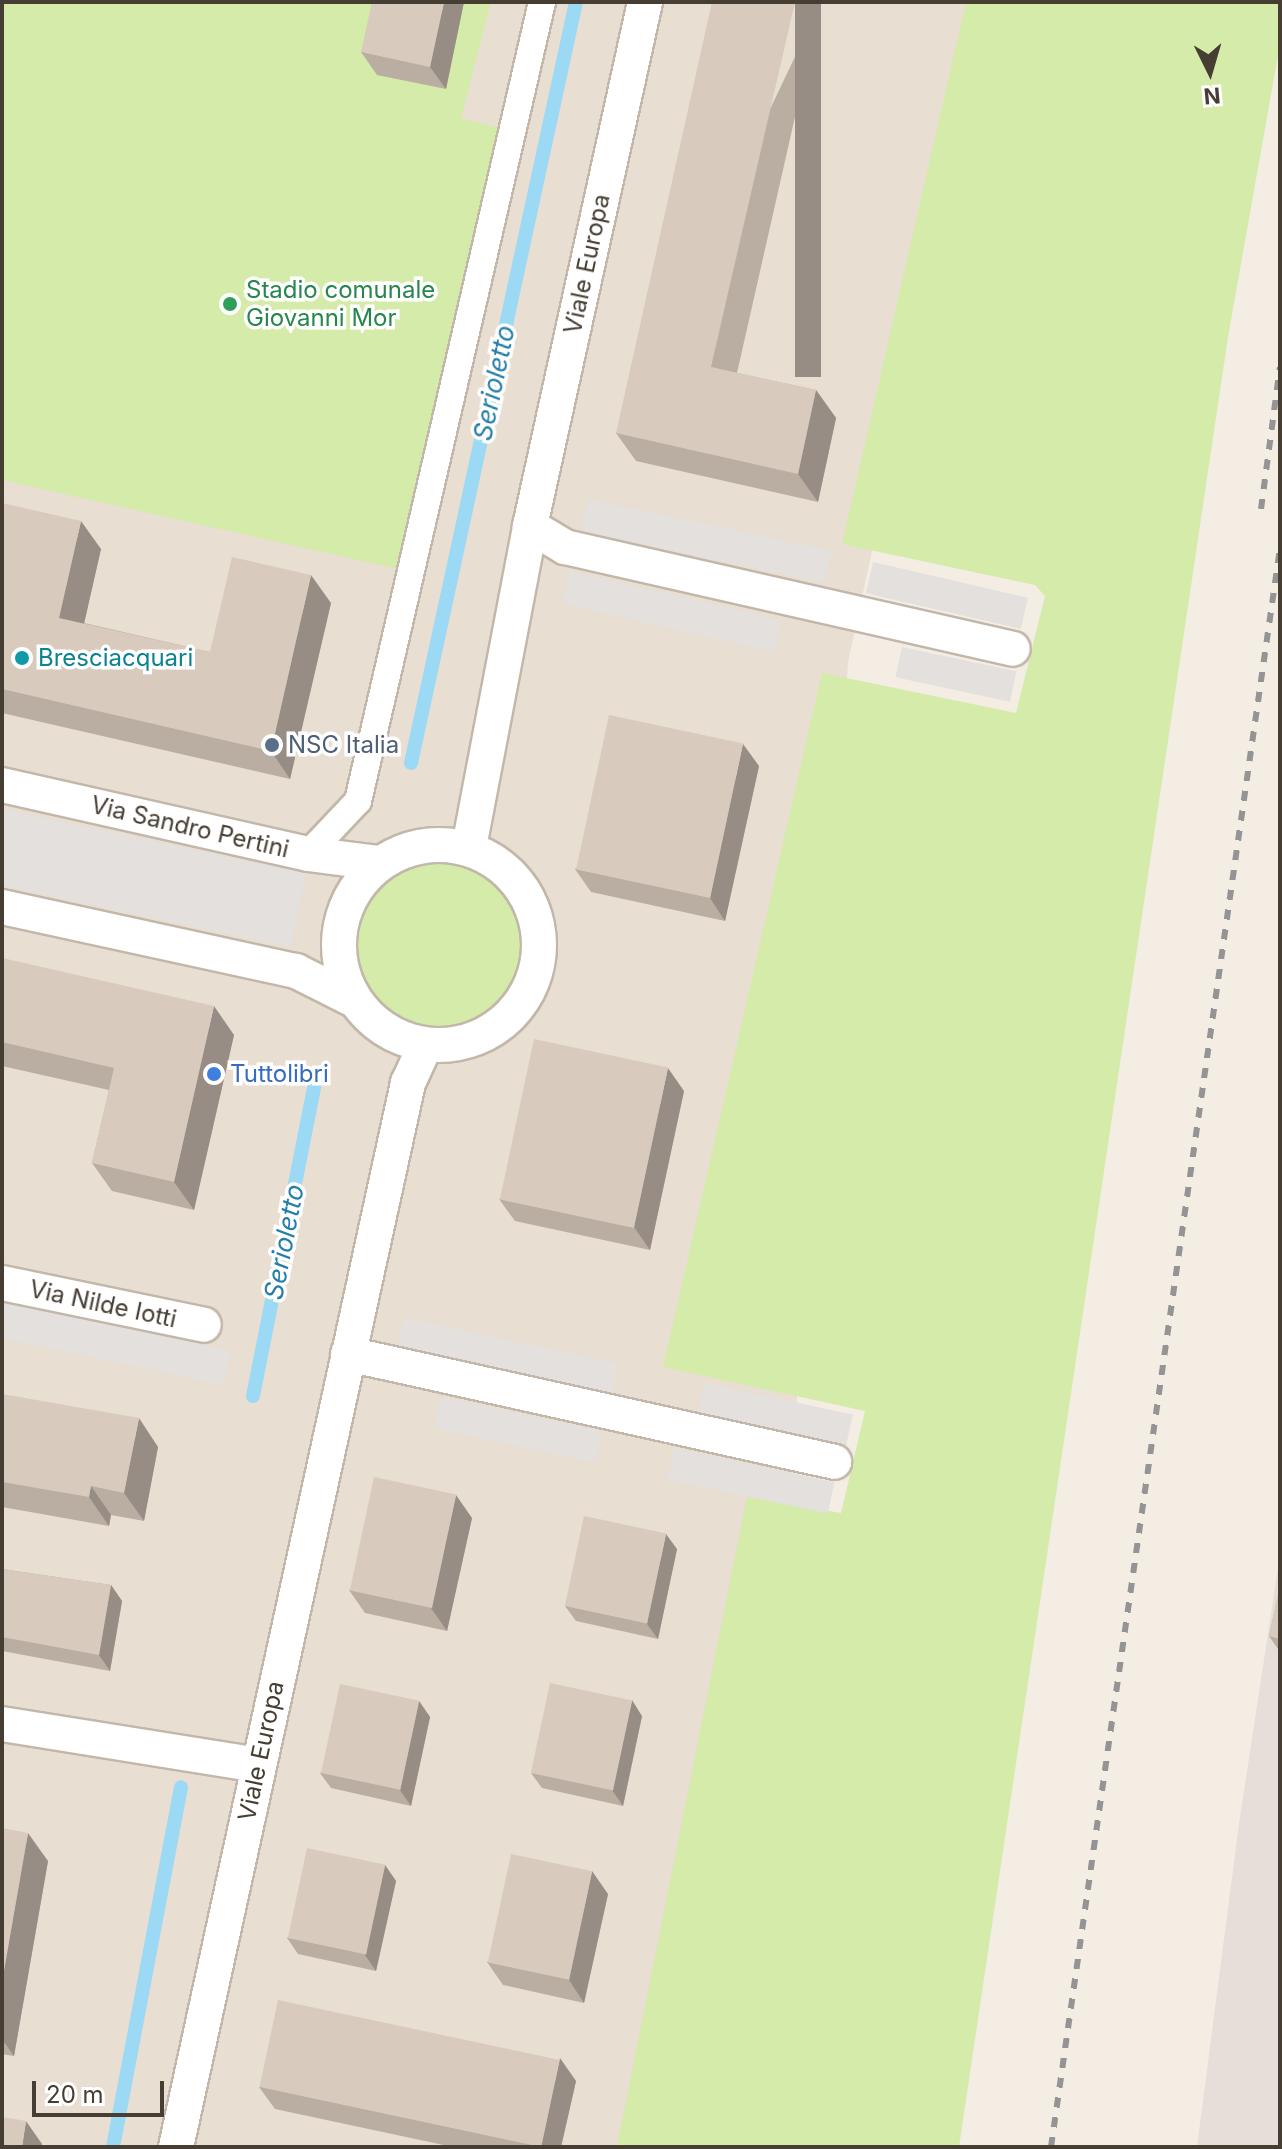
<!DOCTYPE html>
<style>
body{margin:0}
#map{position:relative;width:1282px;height:2149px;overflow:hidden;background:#f3ede4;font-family:Inter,sans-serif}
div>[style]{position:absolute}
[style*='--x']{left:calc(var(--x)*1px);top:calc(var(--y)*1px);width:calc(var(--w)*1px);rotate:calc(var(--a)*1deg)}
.residential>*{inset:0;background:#e8ded1}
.industrial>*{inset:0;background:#e5ded9}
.green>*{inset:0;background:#d4eba9}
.round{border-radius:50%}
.parking>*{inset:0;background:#e3e0dd;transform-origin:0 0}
.stream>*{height:14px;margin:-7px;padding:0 7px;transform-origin:7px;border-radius:7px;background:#9bd9f5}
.roads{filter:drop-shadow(2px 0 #c2b7a9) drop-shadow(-2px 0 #c2b7a9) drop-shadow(0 2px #c2b7a9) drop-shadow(0 -2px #c2b7a9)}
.pedestrian>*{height:26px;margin:-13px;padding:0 13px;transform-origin:13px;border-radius:13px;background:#fff}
.minor>*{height:34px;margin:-17px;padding:0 17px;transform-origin:17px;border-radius:17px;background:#fff}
.minor>.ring{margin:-17px;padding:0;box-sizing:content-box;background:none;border:34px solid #fff;border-radius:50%}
.rail>*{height:6px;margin-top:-3px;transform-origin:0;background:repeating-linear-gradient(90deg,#949494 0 10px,transparent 0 20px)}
.wall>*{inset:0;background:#baaea2}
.shaded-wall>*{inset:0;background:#978d84;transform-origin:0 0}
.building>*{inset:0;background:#d8cabc;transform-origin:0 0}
.dots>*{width:22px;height:22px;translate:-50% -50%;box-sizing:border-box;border:4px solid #fff;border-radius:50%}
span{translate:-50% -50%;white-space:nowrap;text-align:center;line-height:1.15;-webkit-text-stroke:7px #fff;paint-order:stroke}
.street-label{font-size:24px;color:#463d33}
.leisure-label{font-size:24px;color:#27864d}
.left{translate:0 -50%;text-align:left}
.culture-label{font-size:24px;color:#0d838f}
.service-label{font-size:24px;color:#4e5e75}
.shop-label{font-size:24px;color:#366cbe}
.water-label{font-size:26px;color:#247ea7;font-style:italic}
.frame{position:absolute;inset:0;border:4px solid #463d33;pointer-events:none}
.north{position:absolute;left:1170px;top:32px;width:80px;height:80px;-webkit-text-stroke:6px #fff;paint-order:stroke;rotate:175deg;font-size:22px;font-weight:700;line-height:32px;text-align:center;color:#463d33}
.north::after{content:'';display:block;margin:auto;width:28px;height:36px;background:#463d33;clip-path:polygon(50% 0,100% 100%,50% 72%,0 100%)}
.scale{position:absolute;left:32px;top:2081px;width:132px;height:36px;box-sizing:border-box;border:4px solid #463d33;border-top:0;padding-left:10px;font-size:24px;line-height:28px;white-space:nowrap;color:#463d33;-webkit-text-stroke:6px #fff;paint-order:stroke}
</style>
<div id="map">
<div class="residential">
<i style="clip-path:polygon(2px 2px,991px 2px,848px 662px,790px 1497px,699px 2147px,2px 2147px)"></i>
</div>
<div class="industrial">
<i style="clip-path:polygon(1280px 1555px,1280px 2147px,1197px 2147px,1239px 1824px)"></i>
</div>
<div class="green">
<i style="clip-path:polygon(2px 2px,491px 2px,461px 118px,499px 128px,398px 569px,2px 480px)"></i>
<i style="clip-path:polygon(966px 2px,1280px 2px,1280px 44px,1228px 337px,959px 2147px,617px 2147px,747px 1497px,841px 1513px,865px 1411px,663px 1367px,822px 673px,1016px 713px,1045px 596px,1035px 585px,842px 544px)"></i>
<i class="round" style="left:353px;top:861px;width:170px;height:170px"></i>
</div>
<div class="parking">
<i style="left:588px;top:499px;width:249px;height:33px;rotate:12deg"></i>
<i style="left:873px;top:562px;width:159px;height:32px;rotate:13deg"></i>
<i style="left:570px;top:571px;width:217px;height:33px;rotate:13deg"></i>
<i style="left:902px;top:647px;width:117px;height:31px;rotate:12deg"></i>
<i style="left:2px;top:809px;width:311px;height:75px;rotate:12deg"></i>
<i style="left:2px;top:1302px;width:234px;height:35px;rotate:12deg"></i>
<i style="left:404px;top:1318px;width:219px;height:32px;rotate:12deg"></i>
<i style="left:704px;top:1383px;width:152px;height:31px;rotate:12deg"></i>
<i style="left:441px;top:1397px;width:165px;height:32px;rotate:12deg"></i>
<i style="left:674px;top:1448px;width:164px;height:32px;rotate:12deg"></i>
</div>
<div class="stream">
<i style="--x:411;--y:763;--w:779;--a:-77.77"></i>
<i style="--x:253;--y:1396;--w:315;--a:-78.8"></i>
<i style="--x:113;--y:2147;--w:366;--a:-79.3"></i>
</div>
<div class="roads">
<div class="pedestrian">
<i style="--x:308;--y:854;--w:73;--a:-46.7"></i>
<i style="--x:358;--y:801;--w:820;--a:-77.03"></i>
</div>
<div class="minor">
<i style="--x:530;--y:526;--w:41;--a:31"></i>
<i style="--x:565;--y:547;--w:459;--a:12.8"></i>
<i style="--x:2;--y:785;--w:314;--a:12.7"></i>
<i style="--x:308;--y:854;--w:72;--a:7.2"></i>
<i class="ring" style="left:339px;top:845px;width:166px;height:166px"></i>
<i style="--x:469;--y:847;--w:327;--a:-79.2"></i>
<i style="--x:530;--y:526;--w:536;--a:-77.62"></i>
<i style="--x:2;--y:907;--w:301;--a:12.3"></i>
<i style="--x:296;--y:971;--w:65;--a:26.6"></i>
<i style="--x:2;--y:1283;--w:206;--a:11.7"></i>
<i style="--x:348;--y:1354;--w:498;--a:12.5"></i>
<i style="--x:2;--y:1724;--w:259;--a:9.1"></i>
<i style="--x:176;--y:2147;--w:1089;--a:-77.7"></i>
<i style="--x:408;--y:1083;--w:41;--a:-65.3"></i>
</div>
</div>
<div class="rail">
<i style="--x:1261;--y:509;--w:143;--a:-82.4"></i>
<i style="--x:1051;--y:2147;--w:1616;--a:-81.85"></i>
</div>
<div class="wall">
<i style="clip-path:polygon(464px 2px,446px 89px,377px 75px,361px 52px)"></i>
<i style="clip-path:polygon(821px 2px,737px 373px,816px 390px,836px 418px,818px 502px,636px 461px,616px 433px)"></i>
<i style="clip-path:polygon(2px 503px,101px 549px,84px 623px,210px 652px,331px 603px,290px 779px,2px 713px)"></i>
<i style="clip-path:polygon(759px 766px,725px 921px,591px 892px,575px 869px)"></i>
<i style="clip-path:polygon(2px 958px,234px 1035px,194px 1210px,112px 1191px,92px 1163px,109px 1090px,2px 1066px)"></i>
<i style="clip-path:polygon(684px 1091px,650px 1250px,515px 1221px,499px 1199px)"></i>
<i style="clip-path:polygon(2px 1394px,158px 1447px,144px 1521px,111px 1515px,109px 1526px,2px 1507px)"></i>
<i style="clip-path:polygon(472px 1518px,447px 1631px,365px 1613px,349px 1590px)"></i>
<i style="clip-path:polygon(677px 1549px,658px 1639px,576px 1621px,565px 1606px)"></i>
<i style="clip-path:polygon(2px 1569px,111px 1585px,122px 1601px,110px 1671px,2px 1651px)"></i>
<i style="clip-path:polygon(1280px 1586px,1280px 1652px,1269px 1636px)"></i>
<i style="clip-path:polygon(419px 1701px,430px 1717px,411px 1806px,331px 1788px,320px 1773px)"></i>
<i style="clip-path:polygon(642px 1716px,623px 1806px,542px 1788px,531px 1773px)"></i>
<i style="clip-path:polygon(2px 1828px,48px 1861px,14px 2056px,2px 2054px)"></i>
<i style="clip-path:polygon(385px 1865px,396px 1881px,376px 1971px,298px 1954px,287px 1938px)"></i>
<i style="clip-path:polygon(608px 1894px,584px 2003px,503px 1985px,487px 1962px)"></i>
<i style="clip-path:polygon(576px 2081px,561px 2147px,453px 2147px,275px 2109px,259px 2087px)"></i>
</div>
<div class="shaded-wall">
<i style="clip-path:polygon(444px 2px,464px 2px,446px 89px,430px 67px)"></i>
<i style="left:795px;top:2px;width:26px;height:375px"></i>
<i style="clip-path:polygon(816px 390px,836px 418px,818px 502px,798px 474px)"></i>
<i style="clip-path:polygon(81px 521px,101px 549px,79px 646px,59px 618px)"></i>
<i style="clip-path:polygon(311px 575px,331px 603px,290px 779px,271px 751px)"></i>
<i style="clip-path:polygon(743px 744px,759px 766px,725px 921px,710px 898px)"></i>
<i style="clip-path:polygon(214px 1006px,234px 1035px,194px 1210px,174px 1182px)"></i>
<i style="clip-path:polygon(668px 1068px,684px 1091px,650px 1250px,634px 1227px)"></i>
<i style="clip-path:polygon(139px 1418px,158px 1447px,144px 1521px,124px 1493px)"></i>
<i style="clip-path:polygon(91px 1486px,111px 1515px,109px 1526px,89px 1497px)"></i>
<i style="clip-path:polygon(456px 1495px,472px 1518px,447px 1631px,431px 1608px)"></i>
<i style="clip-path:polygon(666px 1534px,677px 1549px,658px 1639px,647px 1624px)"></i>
<i style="clip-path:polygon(111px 1585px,122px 1601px,110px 1671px,99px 1655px)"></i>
<i style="clip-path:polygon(632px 1700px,642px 1716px,623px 1806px,612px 1790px)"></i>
<i style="clip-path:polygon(419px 1701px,430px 1717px,411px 1806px,400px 1790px)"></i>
<i style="clip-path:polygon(28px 1833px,48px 1861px,14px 2056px,2px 2039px,2px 1982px)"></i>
<i style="clip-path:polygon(385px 1865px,396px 1881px,376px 1971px,365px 1955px)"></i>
<i style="clip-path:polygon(592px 1871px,608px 1894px,584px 2003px,569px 1980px)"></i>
<i style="clip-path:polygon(560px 2058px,576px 2081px,561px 2147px,541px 2147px)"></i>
<i style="clip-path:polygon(26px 2121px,42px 2144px,41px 2147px,22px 2147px)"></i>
</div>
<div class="building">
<i style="clip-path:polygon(372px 2px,444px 2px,430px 67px,361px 52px)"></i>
<i style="clip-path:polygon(712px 2px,795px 2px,711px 367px,816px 390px,798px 474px,616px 433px)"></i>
<i style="clip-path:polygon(2px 503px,81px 521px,59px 618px,210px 652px,232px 557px,311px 575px,271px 751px,2px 689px)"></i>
<i style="left:609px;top:715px;width:137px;height:158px;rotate:12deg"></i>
<i style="clip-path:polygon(2px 958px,214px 1006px,174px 1182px,92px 1163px,114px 1068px,2px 1042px)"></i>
<i style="left:534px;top:1039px;width:137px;height:164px;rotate:12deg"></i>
<i style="clip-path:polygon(2px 1394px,139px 1418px,124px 1493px,91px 1486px,89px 1497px,2px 1482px)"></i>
<i style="left:374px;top:1477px;width:84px;height:116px;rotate:12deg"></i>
<i style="left:584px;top:1516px;width:84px;height:92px;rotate:12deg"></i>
<i style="clip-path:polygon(2px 1569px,111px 1585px,99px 1655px,2px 1637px)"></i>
<i style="clip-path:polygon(1280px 1586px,1280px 1639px,1269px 1636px)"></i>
<i style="left:550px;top:1683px;width:84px;height:92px;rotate:12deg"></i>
<i style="left:340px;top:1684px;width:81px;height:91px;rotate:12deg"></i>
<i style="clip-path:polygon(2px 1828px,28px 1833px,2px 1982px)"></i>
<i style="left:307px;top:1848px;width:80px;height:92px;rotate:12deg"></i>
<i style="left:511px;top:1854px;width:83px;height:111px;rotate:12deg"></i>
<i style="left:278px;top:2000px;width:288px;height:89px;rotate:12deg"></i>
<i style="clip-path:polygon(2px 2117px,26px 2121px,22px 2147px,2px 2147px)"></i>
</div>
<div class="dots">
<i style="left:230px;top:304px;background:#2e9e5b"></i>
<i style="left:22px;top:658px;background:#0f9aa8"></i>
<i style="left:272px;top:745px;background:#5c6f8a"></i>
<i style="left:214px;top:1074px;background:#3f7fe0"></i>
</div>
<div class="street-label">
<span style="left:587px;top:264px;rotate:-78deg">Viale Europa</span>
<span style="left:190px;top:827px;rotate:13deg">Via Sandro Pertini</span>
<span style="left:103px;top:1304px;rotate:12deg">Via Nilde Iotti</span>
<span style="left:261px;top:1751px;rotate:-78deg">Viale Europa</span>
</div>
<div class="leisure-label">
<span class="left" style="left:246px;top:304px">Stadio comunale<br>Giovanni Mor</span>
</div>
<div class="culture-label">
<span class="left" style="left:38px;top:658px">Bresciacquari</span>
</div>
<div class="service-label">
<span class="left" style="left:288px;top:745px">NSC Italia</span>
</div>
<div class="shop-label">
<span class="left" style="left:230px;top:1074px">Tuttolibri</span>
</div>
<div class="water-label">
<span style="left:494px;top:383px;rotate:-78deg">Serioletto</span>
<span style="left:284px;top:1242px;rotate:-79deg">Serioletto</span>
</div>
<div class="frame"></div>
<div class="north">N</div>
<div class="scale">20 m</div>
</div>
